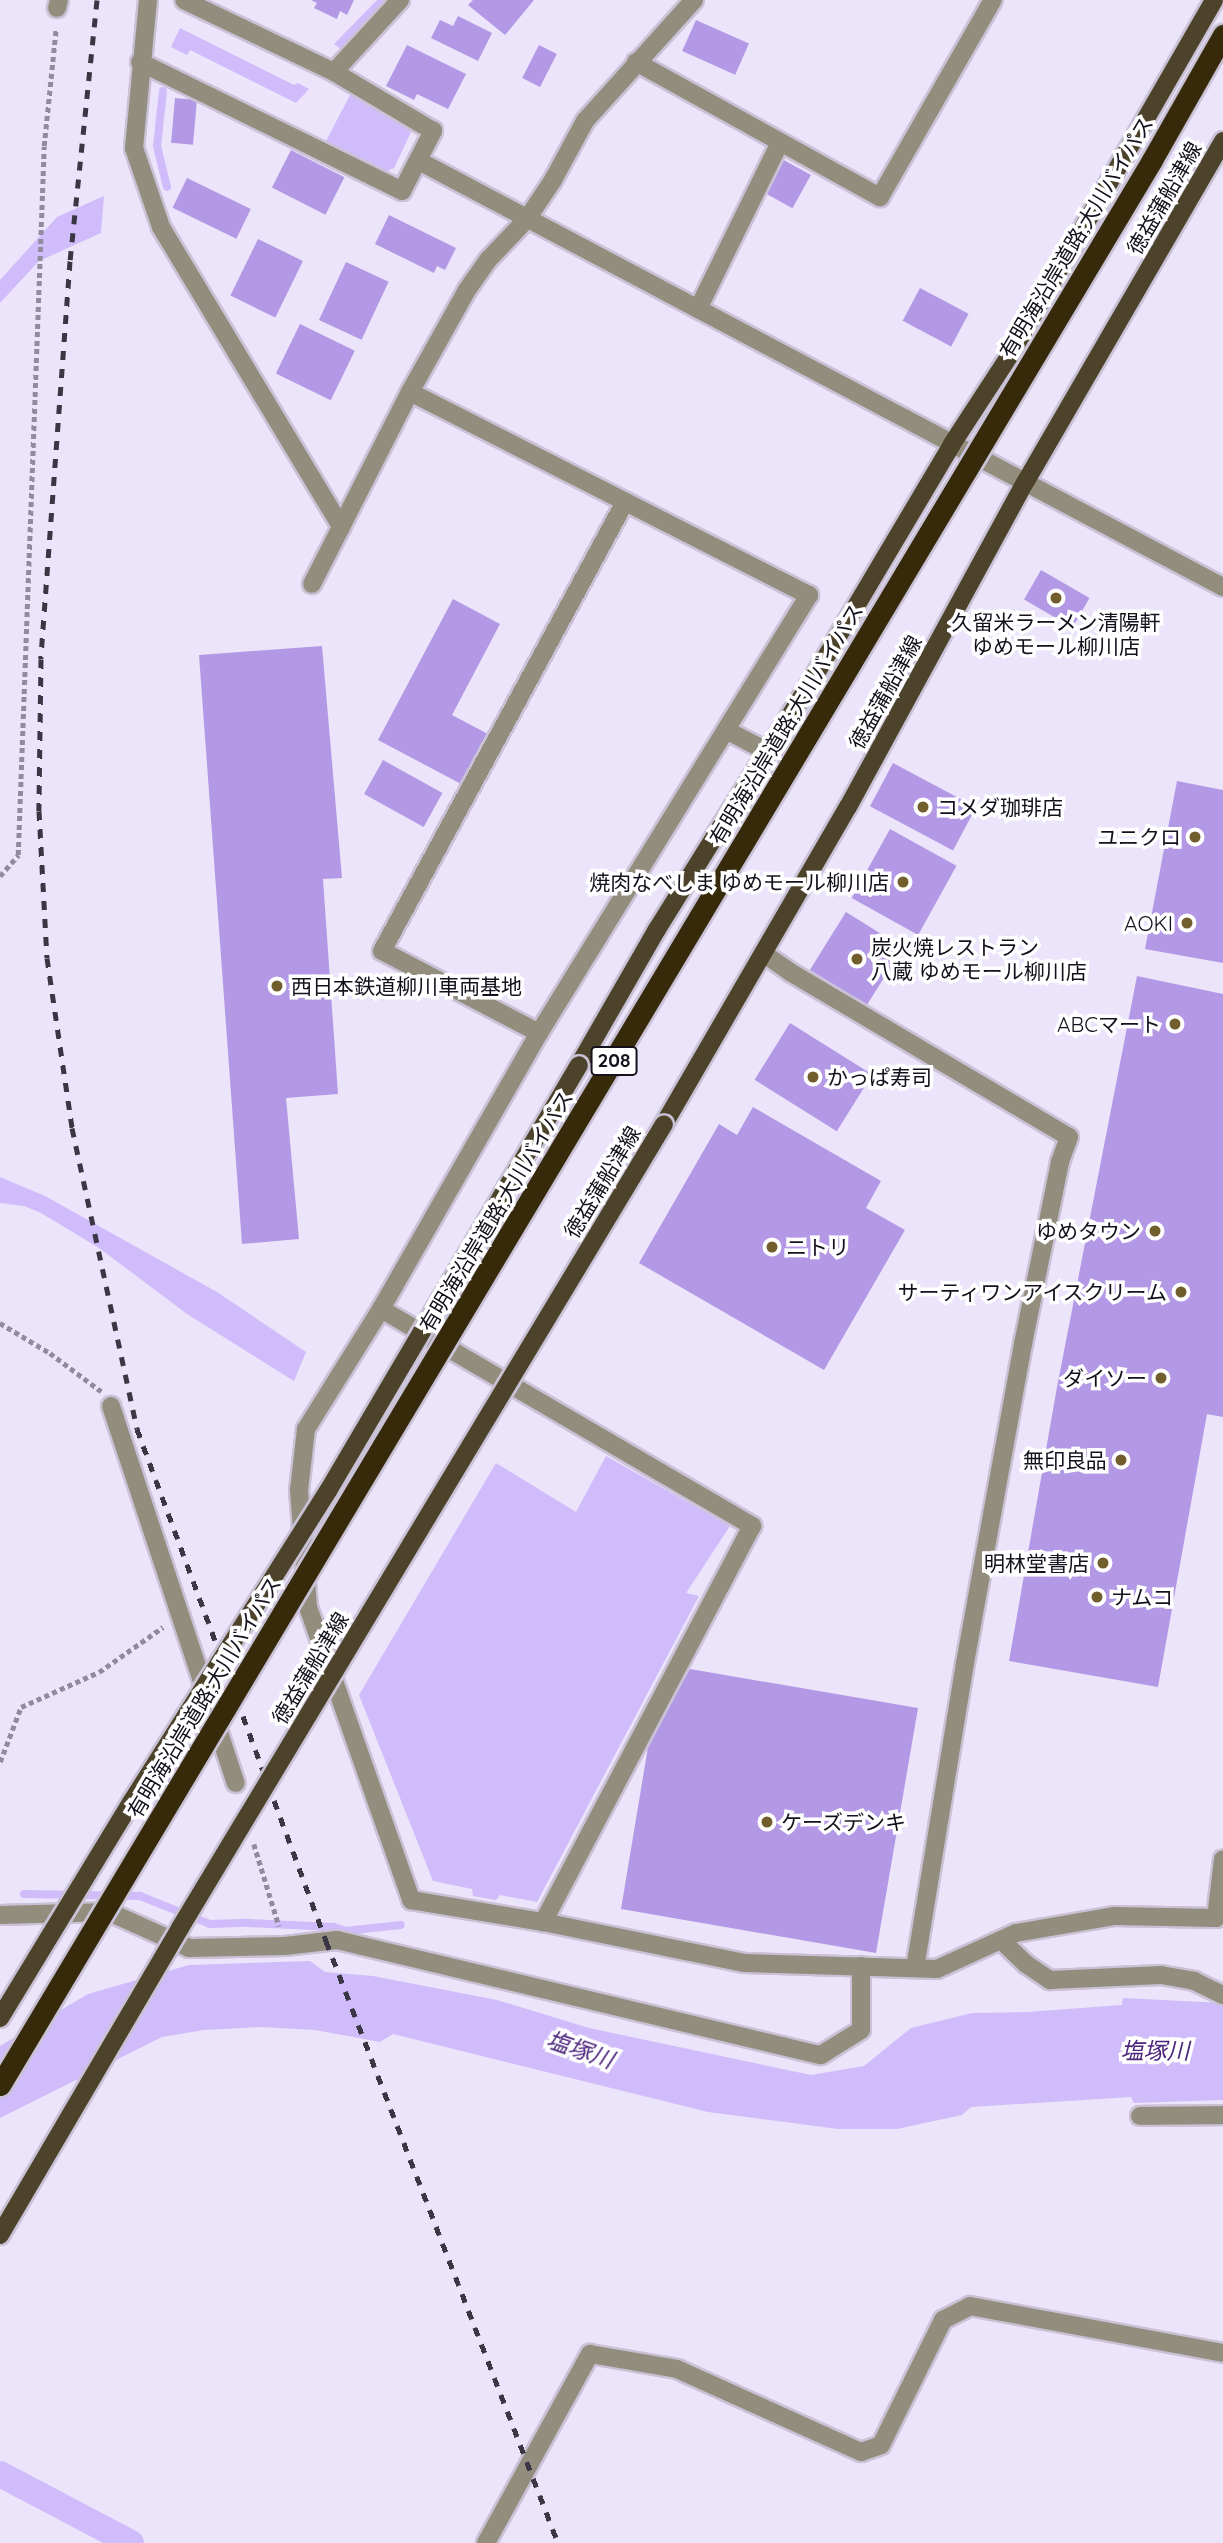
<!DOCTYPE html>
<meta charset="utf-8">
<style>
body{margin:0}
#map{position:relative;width:1223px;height:2543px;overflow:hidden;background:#ebe4fa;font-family:Quicksand,"Noto Sans JP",sans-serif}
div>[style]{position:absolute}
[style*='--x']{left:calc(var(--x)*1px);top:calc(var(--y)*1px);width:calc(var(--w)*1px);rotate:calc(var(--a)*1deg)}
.water>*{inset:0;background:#d0bcfa}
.stream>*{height:8px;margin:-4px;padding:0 4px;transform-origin:4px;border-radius:4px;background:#d0bcfa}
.canal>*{height:26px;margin:-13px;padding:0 13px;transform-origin:13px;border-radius:13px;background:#d0bcfa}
.building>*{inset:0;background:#b399e5;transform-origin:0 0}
.path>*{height:4.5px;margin-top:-2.25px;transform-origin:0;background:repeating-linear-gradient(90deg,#918c9d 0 5px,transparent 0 8.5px)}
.roads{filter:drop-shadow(2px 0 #c9c2d6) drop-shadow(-2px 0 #c9c2d6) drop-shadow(0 2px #c9c2d6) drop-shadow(0 -2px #c9c2d6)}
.minor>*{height:18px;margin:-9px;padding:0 9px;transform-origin:9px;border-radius:9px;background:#938d7e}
.major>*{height:18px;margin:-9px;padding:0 9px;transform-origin:9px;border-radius:9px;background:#4d432a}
.rail>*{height:5px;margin-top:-2.5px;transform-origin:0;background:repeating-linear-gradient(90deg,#3a3643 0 9px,transparent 0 18px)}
.bridges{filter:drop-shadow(2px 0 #c9c2d6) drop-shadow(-2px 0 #c9c2d6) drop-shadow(0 2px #c9c2d6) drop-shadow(0 -2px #c9c2d6)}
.major-bridge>*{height:18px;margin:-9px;padding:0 9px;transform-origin:9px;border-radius:9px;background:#4d432a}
.highway-bridge>*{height:21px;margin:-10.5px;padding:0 10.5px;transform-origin:10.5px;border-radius:10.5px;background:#362a0a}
.dots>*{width:19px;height:19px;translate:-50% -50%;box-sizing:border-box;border:4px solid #fff;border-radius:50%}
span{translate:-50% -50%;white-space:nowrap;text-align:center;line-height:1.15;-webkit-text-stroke:7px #fff;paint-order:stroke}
.shield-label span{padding:2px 5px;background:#fff;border:2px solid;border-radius:5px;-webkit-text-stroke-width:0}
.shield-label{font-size:19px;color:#14101c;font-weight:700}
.street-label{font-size:21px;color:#14101c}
.poi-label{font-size:21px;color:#14101c}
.left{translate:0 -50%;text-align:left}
.right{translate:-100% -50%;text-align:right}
.water-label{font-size:23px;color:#4b257d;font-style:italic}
</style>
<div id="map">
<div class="water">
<i style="clip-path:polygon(377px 0,389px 0,342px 50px,334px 44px)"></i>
<i style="clip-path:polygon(180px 28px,294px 85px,298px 83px,309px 89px,296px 103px,190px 50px,187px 55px,171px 47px)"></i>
<i style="clip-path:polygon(350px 95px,405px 123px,411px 132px,394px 168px,387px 171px,326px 141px)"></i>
<i style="clip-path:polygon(104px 196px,101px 233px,39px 261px,0 303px,0 280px,57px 217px)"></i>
<i style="clip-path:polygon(0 1177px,45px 1196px,217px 1292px,306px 1352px,294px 1381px,187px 1314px,99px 1248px,41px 1213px,24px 1206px,0 1203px)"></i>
<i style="clip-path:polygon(606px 1456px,730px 1526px,686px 1593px,699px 1596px,537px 1902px,500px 1895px,496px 1900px,473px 1896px,472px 1889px,433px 1881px,359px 1695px,496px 1463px,576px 1512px)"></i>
<i style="clip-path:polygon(310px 1961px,325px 1972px,373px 1976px,497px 2000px,589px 2028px,811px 2075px,864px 2066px,911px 2028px,972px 2013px,1027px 2012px,1122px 2005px,1123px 1998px,1223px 2003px,1223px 2100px,1134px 2103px,1131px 2097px,971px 2107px,962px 2115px,897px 2129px,838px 2129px,708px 2112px,393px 2034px,380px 2042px,315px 2030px,262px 2027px,204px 2030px,162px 2037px,0 2118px,0 2046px,88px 1994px,189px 1965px)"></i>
</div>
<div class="stream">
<i style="--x:163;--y:91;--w:55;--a:96.2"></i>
<i style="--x:157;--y:146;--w:42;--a:76.3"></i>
<i style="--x:24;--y:1894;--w:116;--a:1"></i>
<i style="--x:140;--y:1896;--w:75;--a:21.8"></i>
<i style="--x:210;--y:1924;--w:38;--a:-2"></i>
<i style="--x:248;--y:1923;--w:86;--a:2.7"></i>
<i style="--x:334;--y:1927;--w:12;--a:20"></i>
<i style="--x:345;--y:1931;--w:56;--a:-6.1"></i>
</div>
<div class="canal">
<i style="--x:0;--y:2474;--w:148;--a:27.8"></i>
</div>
<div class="building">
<i style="clip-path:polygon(311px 0,354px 0,347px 15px,340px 11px,337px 19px,314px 8px,317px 3px)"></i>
<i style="clip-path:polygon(473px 0,534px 0,505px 35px,468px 5px)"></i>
<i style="clip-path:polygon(458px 16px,492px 33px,478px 61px,431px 38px,440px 20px,453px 26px)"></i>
<i style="left:696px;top:20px;width:58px;height:34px;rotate:24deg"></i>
<i style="clip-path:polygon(407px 45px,466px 74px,448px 109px,417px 94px,414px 100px,386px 86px)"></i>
<i style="left:539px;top:45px;width:20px;height:37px;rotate:27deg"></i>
<i style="left:175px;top:98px;width:22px;height:45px;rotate:5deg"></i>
<i style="left:291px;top:150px;width:60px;height:42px;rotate:27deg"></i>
<i style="left:782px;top:159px;width:33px;height:38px;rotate:29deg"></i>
<i style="left:187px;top:178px;width:71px;height:33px;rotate:26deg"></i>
<i style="clip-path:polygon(389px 215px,456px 248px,445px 270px,437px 266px,434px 273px,375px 244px)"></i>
<i style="left:258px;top:239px;width:50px;height:63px;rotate:26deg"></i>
<i style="left:346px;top:262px;width:47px;height:64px;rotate:25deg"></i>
<i style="left:920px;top:288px;width:55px;height:37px;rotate:28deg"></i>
<i style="left:300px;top:324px;width:61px;height:55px;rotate:26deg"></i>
<i style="left:1041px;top:570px;width:56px;height:34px;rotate:30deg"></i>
<i style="clip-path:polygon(453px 599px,500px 624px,452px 715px,490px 735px,463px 785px,378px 740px)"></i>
<i style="clip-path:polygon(322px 646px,342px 878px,323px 879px,338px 1094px,286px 1098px,299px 1239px,242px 1244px,199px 655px)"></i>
<i style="left:383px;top:760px;width:68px;height:39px;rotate:29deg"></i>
<i style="left:893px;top:763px;width:94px;height:49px;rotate:28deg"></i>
<i style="clip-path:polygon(1177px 781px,1223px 790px,1223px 963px,1145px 949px)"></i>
<i style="left:890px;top:829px;width:76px;height:79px;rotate:29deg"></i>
<i style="left:846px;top:912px;width:67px;height:68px;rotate:32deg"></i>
<i style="clip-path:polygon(1137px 976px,1223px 994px,1223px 1417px,1207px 1414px,1158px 1687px,1009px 1661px,1057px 1387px)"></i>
<i style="left:790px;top:1023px;width:97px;height:67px;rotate:32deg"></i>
<i style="clip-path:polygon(753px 1107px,881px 1181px,866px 1208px,905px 1230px,824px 1370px,639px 1263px,719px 1124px,737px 1135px)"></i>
<i style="clip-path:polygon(690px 1669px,918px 1708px,876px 1953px,621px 1909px,650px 1735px)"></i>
</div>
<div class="path">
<i style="--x:0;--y:876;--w:28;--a:-49"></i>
<i style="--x:18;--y:855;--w:709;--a:-87.9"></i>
<i style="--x:44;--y:146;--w:119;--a:-84.2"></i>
<i style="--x:0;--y:1323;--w:58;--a:31"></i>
<i style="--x:50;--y:1353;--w:64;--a:36.7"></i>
<i style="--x:0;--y:1762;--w:59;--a:-69.1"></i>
<i style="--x:21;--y:1707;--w:85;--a:-24.2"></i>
<i style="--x:99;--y:1672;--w:78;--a:-35.1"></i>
<i style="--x:254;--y:1844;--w:86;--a:73"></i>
</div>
<div class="roads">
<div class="minor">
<i style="--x:148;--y:0;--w:149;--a:95.4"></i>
<i style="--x:134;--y:148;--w:83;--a:71.1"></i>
<i style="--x:161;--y:227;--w:350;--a:59"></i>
<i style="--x:57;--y:8;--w:8;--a:-76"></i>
<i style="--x:140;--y:62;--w:292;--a:26.2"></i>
<i style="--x:402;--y:191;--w:68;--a:-62.7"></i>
<i style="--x:433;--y:131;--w:115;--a:-149.2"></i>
<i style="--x:334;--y:72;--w:166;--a:-154.4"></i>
<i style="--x:636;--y:62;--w:279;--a:29"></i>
<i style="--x:880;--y:197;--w:227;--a:-60.2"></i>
<i style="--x:334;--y:72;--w:98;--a:-47.5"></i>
<i style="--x:419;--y:161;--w:910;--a:27.92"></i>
<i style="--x:698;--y:309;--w:186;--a:-63.8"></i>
<i style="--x:410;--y:392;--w:448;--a:27"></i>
<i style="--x:809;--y:595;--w:515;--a:121.65"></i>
<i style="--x:539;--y:1033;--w:318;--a:119.8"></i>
<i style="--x:381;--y:1309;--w:142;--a:122"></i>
<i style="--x:306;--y:1429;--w:61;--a:96.5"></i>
<i style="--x:299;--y:1490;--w:117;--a:85.6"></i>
<i style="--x:308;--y:1607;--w:311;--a:70.6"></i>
<i style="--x:411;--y:1900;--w:134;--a:9.5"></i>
<i style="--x:543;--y:1922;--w:206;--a:11.5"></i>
<i style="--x:745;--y:1963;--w:192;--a:1.8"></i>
<i style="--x:937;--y:1969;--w:87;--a:-24.5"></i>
<i style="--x:1016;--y:1933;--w:99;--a:-9.8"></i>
<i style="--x:1114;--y:1916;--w:102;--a:1.1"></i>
<i style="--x:1216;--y:1918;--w:59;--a:-83.2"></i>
<i style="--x:312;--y:584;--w:216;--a:-63"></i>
<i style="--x:410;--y:392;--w:117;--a:-60.8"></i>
<i style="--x:467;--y:290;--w:38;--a:-55"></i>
<i style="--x:489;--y:259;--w:55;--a:-46.5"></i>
<i style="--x:527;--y:219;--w:47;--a:-56.3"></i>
<i style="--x:553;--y:180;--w:67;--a:-61.5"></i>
<i style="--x:585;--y:121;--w:163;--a:-48"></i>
<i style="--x:726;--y:730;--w:47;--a:27.6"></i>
<i style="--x:763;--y:953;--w:33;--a:35"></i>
<i style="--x:790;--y:972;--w:324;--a:30.6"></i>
<i style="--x:1069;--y:1137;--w:27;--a:110"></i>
<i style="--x:1060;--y:1162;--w:186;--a:101.5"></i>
<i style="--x:1023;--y:1344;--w:324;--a:100.3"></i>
<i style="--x:965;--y:1663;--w:309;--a:99.3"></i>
<i style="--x:539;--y:1033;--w:177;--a:-152.4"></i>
<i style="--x:382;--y:951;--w:511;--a:-61.58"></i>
<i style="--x:381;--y:1309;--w:430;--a:30.3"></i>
<i style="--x:752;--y:1526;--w:448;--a:117.8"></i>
<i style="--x:111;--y:1406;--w:397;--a:71.7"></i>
<i style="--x:0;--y:1915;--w:109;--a:-1.6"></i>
<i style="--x:109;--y:1912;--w:88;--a:24.2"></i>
<i style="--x:189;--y:1948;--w:96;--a:-1.2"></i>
<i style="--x:285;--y:1946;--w:52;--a:-6.6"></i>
<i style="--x:337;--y:1940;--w:497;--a:13.4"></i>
<i style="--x:821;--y:2055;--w:47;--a:-32"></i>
<i style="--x:861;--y:2030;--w:64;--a:-90"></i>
<i style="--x:1001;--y:1940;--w:35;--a:44"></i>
<i style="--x:1026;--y:1964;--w:29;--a:34"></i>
<i style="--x:1050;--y:1980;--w:111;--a:-2.6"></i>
<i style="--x:1161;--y:1975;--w:34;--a:10"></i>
<i style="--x:1194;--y:1981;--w:32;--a:26"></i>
<i style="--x:1140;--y:2116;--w:83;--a:-0.7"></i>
<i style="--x:486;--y:2543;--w:216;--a:-61.2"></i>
<i style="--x:590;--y:2354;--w:88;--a:9.8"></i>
<i style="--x:677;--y:2369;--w:202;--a:24.3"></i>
<i style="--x:861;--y:2452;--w:21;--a:-19"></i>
<i style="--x:881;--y:2445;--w:140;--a:-63.6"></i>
<i style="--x:943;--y:2320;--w:30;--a:-27"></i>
<i style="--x:970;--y:2306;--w:257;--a:10.5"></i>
</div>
<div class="major">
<i style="--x:579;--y:1065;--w:155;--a:-60.1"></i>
<i style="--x:656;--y:931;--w:287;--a:-58.1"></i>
<i style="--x:808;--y:687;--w:282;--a:-59.3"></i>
<i style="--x:952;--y:444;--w:106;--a:-56.9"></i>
<i style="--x:1010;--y:355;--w:409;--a:-60.1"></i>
<i style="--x:664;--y:1124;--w:367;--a:-59.9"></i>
<i style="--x:848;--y:807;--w:371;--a:-61.4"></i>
<i style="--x:1026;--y:481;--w:393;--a:-59.9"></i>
</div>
</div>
<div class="rail">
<i style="--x:97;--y:0;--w:262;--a:95.9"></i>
<i style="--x:70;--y:261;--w:399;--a:94.2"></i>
<i style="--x:41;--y:659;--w:152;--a:90.8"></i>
<i style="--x:39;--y:811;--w:147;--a:86.9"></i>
<i style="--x:47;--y:958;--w:172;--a:81.6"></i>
<i style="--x:72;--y:1128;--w:308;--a:77.8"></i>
<i style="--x:137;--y:1429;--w:546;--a:69.74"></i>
<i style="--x:326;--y:1941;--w:645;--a:68.92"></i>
</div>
<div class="bridges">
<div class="major-bridge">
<i style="--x:0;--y:2018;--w:254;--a:-58.7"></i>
<i style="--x:132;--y:1801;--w:367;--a:-57.7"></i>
<i style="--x:328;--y:1491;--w:494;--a:-59.5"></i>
<i style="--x:0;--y:2235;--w:356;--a:-59.6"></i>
<i style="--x:180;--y:1928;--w:938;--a:-58.95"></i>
</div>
<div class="highway-bridge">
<i style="--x:0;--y:2085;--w:2243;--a:-59.1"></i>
<i style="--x:1152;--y:160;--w:144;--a:-60.4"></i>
</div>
</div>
<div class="dots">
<i style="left:1056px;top:598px;background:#725e2d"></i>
<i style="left:923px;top:807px;background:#725e2d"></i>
<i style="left:1195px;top:837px;background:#725e2d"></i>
<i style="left:903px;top:882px;background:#725e2d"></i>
<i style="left:1187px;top:923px;background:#725e2d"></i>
<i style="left:857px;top:959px;background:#725e2d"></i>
<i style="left:277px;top:986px;background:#725e2d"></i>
<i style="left:1175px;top:1024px;background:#725e2d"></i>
<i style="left:813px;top:1077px;background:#725e2d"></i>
<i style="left:1155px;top:1231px;background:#725e2d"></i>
<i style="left:772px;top:1247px;background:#725e2d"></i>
<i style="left:1181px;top:1292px;background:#725e2d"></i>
<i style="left:1161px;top:1378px;background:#725e2d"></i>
<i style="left:1121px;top:1460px;background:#725e2d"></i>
<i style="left:1103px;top:1563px;background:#725e2d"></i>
<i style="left:1097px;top:1597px;background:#725e2d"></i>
<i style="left:767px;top:1822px;background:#725e2d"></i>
</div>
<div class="shield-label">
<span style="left:614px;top:1061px">208</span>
</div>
<div class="street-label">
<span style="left:1164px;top:198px;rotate:-60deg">徳益蒲船津線</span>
<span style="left:1076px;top:237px;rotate:-59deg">有明海沿岸道路;大川バイパス</span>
<span style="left:885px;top:692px;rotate:-61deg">徳益蒲船津線</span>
<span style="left:786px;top:724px;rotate:-59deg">有明海沿岸道路;大川バイパス</span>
<span style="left:602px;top:1182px;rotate:-59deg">徳益蒲船津線</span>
<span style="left:496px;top:1211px;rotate:-59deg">有明海沿岸道路;大川バイパス</span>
<span style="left:310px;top:1668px;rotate:-59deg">徳益蒲船津線</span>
<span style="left:204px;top:1697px;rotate:-59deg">有明海沿岸道路;大川バイパス</span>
</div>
<div class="poi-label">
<span style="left:1056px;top:634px">久留米ラーメン清陽軒<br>ゆめモール柳川店</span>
<span class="left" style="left:937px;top:807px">コメダ珈琲店</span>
<span class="right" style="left:1181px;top:837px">ユニクロ</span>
<span class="right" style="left:889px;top:882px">焼肉なべしま ゆめモール柳川店</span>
<span class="right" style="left:1173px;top:923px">AOKI</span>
<span class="left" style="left:871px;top:959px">炭火焼レストラン<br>八蔵 ゆめモール柳川店</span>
<span class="left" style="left:291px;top:986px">西日本鉄道柳川車両基地</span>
<span class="right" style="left:1161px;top:1024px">ABCマート</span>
<span class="left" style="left:827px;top:1077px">かっぱ寿司</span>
<span class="right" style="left:1141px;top:1231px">ゆめタウン</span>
<span class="left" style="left:786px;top:1247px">ニトリ</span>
<span class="right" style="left:1167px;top:1292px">サーティワンアイスクリーム</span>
<span class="right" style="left:1147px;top:1378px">ダイソー</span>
<span class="right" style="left:1107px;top:1460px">無印良品</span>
<span class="right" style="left:1089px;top:1563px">明林堂書店</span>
<span class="left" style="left:1111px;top:1597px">ナムコ</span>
<span class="left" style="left:781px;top:1822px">ケーズデンキ</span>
</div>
<div class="water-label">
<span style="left:580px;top:2050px;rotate:19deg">塩塚川</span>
<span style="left:1155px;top:2051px">塩塚川</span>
</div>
</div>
